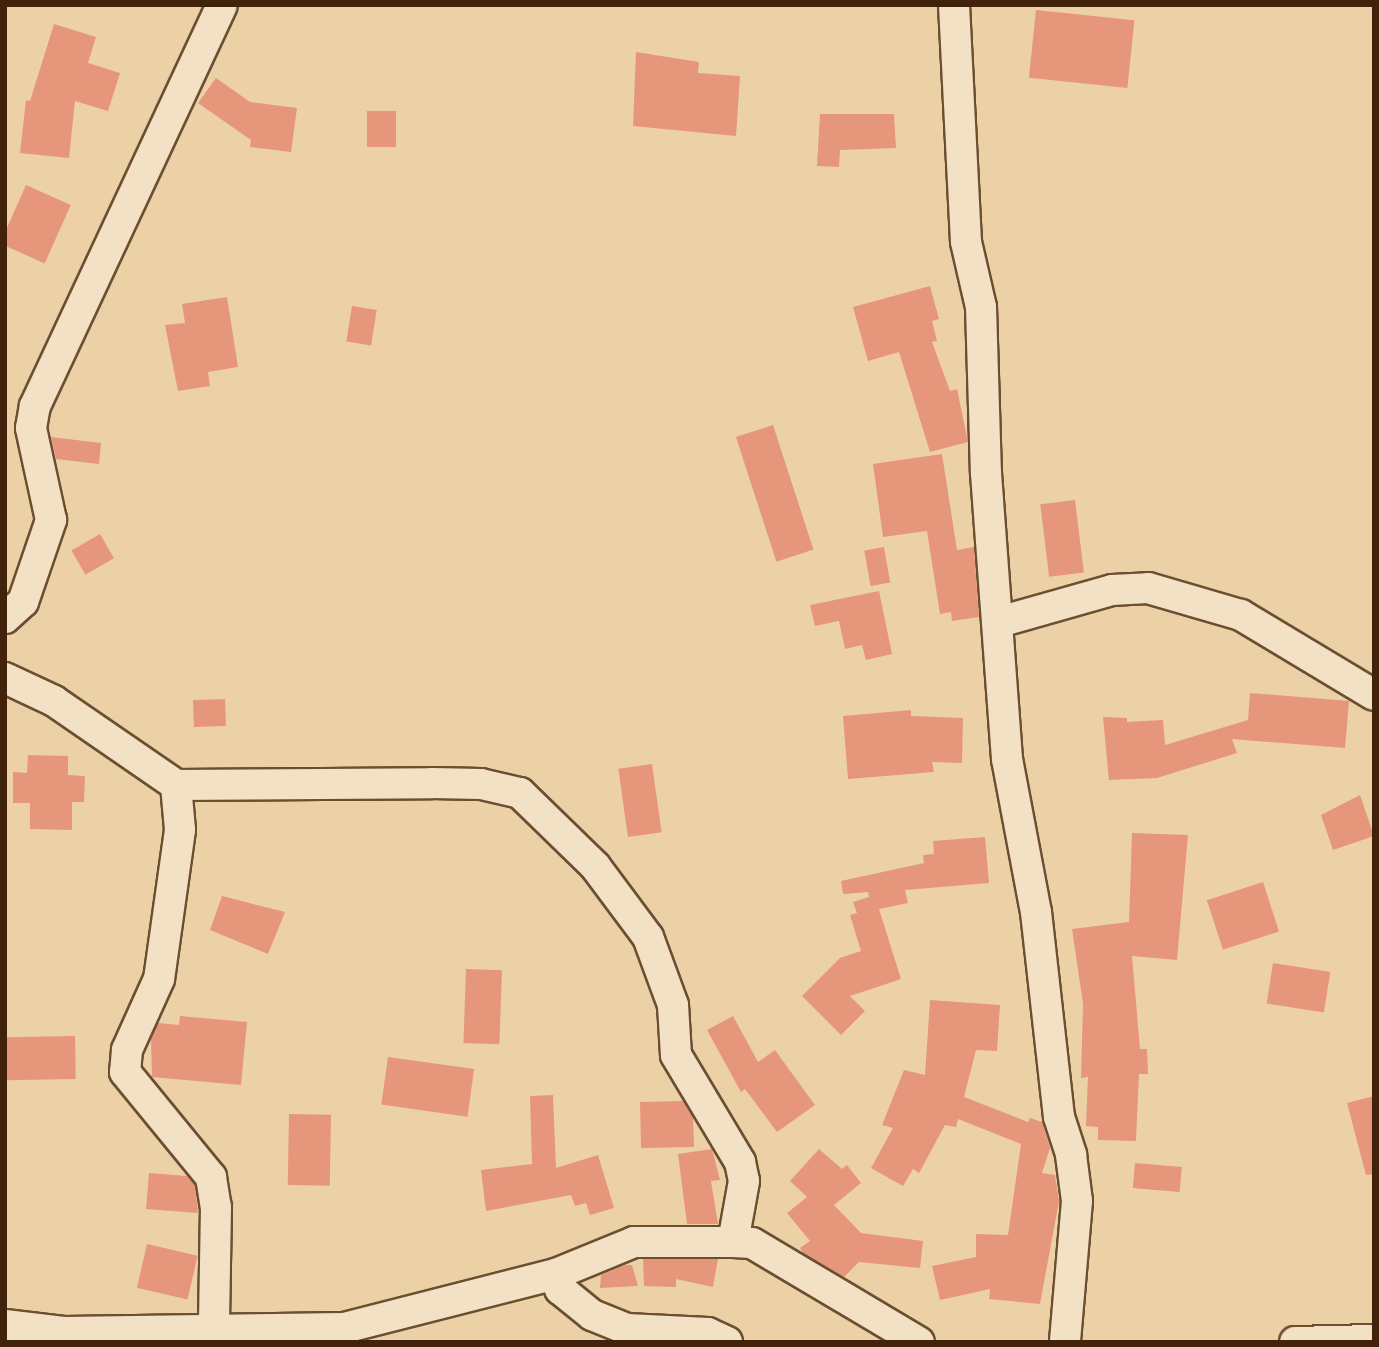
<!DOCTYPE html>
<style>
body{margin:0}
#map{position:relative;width:1379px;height:1347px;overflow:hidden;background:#edd1a6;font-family:"IM FELL DW Pica",serif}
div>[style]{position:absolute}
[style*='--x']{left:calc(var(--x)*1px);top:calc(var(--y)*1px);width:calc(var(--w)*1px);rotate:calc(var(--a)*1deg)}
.building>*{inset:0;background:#e6967b;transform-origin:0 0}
.roads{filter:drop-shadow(2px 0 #6c4e31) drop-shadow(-2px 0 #6c4e31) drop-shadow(0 2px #6c4e31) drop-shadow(0 -2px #6c4e31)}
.street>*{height:30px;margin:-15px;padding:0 15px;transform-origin:15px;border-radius:15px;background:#f3e1c5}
span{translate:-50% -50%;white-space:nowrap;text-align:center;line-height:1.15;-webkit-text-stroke:7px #f3e1c5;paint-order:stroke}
.frame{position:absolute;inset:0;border:7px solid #41220a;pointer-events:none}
</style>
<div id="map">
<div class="building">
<i style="left:1036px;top:10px;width:99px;height:68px;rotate:6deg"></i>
<i style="clip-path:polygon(54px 24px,96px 37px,88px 63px,120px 73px,108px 111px,75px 101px,69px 158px,20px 153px,26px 100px,30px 101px)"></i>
<i style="clip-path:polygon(636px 52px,699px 62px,698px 73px,740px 76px,736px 136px,633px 126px)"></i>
<i style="clip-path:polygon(216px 78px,250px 102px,297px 108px,291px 152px,250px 147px,251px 140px,198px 103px)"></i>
<i style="left:367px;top:111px;width:29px;height:36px"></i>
<i style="clip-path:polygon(820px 114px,894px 114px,896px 148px,840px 150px,839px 167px,817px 166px)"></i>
<i style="left:26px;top:185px;width:49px;height:64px;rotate:24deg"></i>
<i style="clip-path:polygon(930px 286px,939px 319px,932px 321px,937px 341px,932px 342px,950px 391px,957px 389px,968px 442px,930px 452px,899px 352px,868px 361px,853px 307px)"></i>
<i style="clip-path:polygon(227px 297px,238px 367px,208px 372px,210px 386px,178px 391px,165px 325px,185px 323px,182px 304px)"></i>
<i style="left:352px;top:306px;width:25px;height:36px;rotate:9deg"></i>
<i style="left:773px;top:425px;width:131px;height:39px;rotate:72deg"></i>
<i style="clip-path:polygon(51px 437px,101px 443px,99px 464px,56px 459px)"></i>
<i style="clip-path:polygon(942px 454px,957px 550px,974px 547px,979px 617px,952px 621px,951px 612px,940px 614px,927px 531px,883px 537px,873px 464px)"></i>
<i style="left:1075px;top:500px;width:73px;height:35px;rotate:83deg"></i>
<i style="left:100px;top:534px;width:28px;height:33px;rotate:60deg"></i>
<i style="left:884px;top:547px;width:36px;height:20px;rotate:80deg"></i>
<i style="clip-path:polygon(879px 591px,892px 654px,866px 660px,862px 645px,845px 649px,839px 621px,815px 626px,810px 605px)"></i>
<i style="clip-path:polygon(1250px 693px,1349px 701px,1345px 748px,1232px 739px,1237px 753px,1157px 778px,1109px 780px,1103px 717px,1127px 718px,1127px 722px,1163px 720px,1165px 745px,1248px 720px)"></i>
<i style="left:225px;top:699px;width:27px;height:32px;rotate:88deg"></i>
<i style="clip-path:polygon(911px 710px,911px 716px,963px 718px,962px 763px,932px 762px,934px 772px,848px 779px,843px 716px)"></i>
<i style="clip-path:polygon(28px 755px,68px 756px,68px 775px,85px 776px,84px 802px,72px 802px,72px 830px,30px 829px,30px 803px,13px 803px,13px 772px,27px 773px)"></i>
<i style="left:652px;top:764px;width:69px;height:34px;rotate:82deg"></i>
<i style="clip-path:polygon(1360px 795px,1374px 836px,1333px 850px,1321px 815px)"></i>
<i style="clip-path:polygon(1132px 833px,1188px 835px,1177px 960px,1132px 956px,1140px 1049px,1147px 1049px,1148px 1074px,1139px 1074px,1136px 1141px,1098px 1140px,1098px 1127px,1086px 1126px,1088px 1077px,1081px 1078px,1083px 1004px,1072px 929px,1129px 922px)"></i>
<i style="clip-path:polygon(985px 837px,989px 883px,905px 890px,908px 903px,879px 909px,901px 979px,850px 996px,865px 1011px,841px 1035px,802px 996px,840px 958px,861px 951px,850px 915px,857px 913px,853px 902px,869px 897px,868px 892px,843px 894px,841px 881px,924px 863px,923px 855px,934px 854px,933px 841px)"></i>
<i style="left:1263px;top:882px;width:52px;height:59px;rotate:72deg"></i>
<i style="clip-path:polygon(222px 896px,285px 912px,268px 954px,210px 930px)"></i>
<i style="left:1273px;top:963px;width:58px;height:41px;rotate:9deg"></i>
<i style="left:466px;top:969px;width:36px;height:74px;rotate:2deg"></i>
<i style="clip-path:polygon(930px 1000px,1000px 1005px,997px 1051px,976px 1050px,964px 1097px,1028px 1122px,1030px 1118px,1042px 1122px,1050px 1148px,1042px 1173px,1055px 1175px,1059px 1201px,1040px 1304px,989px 1299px,990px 1289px,940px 1300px,932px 1266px,976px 1257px,976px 1234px,1008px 1235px,1021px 1144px,958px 1119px,956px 1127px,945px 1125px,919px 1173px,913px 1169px,903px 1186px,871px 1168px,893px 1128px,882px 1125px,904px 1070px,925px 1075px)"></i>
<i style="clip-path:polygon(180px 1016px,247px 1022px,241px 1085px,152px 1077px,151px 1039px,158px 1023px,179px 1025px)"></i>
<i style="clip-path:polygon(733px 1016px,758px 1062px,775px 1050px,815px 1105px,777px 1132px,745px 1089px,741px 1092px,707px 1030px)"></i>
<i style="left:75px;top:1036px;width:43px;height:70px;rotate:89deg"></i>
<i style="left:388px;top:1057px;width:87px;height:48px;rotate:8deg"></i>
<i style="clip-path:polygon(553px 1095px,556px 1168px,598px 1155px,614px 1208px,590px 1215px,586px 1203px,575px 1206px,571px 1195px,486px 1211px,481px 1170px,532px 1164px,530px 1096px)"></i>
<i style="clip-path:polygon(1374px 1096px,1374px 1174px,1366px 1175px,1347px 1103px)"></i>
<i style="clip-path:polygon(683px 1101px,693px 1118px,694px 1147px,641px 1148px,640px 1102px)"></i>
<i style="left:289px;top:1114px;width:42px;height:71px;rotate:1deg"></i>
<i style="clip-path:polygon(712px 1149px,720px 1180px,711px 1181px,718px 1224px,687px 1224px,678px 1154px)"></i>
<i style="clip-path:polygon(819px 1149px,842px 1169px,847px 1165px,861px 1183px,834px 1205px,861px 1233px,923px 1241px,920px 1268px,859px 1262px,844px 1277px,803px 1253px,800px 1248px,810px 1241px,787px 1213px,807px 1197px,790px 1181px)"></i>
<i style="left:1135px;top:1163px;width:47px;height:25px;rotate:5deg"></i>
<i style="clip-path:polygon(149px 1173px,187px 1176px,195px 1184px,198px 1213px,146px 1209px)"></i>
<i style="left:147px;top:1244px;width:52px;height:45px;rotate:13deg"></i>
<i style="clip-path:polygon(643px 1259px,718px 1259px,713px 1287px,676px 1279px,676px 1287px,644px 1286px)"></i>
<i style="clip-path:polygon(625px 1265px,632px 1265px,638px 1286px,600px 1288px,601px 1275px)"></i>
</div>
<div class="roads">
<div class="street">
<i style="--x:954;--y:5;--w:237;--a:87.1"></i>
<i style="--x:966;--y:242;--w:67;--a:77"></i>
<i style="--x:981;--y:307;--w:166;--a:88.3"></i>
<i style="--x:986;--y:473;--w:287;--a:85.8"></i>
<i style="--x:1007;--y:759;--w:156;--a:79.3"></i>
<i style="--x:1036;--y:912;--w:206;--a:83.6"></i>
<i style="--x:1059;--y:1117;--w:40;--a:72"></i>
<i style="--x:1071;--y:1155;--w:46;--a:82.6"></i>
<i style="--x:1077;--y:1201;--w:142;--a:94.9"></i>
<i style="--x:5;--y:618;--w:24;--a:-42"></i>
<i style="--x:23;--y:602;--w:87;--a:-71.1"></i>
<i style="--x:51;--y:520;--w:94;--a:-102.3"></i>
<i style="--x:31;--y:428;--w:22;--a:-80"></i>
<i style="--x:35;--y:406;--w:442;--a:-65"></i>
<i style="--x:999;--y:622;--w:117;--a:-15.8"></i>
<i style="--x:1112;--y:590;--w:36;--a:-3"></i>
<i style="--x:1148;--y:588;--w:97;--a:16.2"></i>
<i style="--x:1241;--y:615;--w:155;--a:31"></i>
<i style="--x:5;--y:678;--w:54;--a:25.1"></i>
<i style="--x:54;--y:701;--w:148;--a:34.5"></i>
<i style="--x:176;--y:785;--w:45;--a:84.9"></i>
<i style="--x:180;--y:830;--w:150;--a:98"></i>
<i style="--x:159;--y:979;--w:78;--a:114.3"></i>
<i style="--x:127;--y:1050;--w:22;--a:95"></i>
<i style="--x:125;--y:1072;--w:136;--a:50.7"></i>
<i style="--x:211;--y:1177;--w:30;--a:81"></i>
<i style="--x:216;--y:1207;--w:120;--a:91"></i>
<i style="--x:176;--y:785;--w:256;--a:-0.4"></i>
<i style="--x:432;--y:783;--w:49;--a:1.2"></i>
<i style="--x:481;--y:784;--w:40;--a:13"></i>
<i style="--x:520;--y:793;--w:105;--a:44.2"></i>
<i style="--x:595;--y:866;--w:89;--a:53.3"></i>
<i style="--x:648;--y:937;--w:72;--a:69.8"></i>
<i style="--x:673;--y:1005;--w:50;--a:86.6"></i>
<i style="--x:676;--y:1055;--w:125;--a:59.1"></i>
<i style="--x:740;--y:1162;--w:19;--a:78"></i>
<i style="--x:744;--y:1181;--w:62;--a:100.2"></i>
<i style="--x:556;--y:1274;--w:16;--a:75"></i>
<i style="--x:560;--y:1289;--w:41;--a:39.1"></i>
<i style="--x:592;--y:1315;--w:38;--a:22"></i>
<i style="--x:627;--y:1329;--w:81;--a:2.8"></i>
<i style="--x:708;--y:1333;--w:21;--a:25"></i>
<i style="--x:5;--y:1325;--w:59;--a:6.8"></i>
<i style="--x:64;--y:1332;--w:280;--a:-0.8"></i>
<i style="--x:344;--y:1328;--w:219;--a:-14.3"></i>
<i style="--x:556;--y:1274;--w:84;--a:-22.3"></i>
<i style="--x:634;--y:1242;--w:99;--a:0"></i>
<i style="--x:733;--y:1242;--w:19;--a:3"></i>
<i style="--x:752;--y:1243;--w:194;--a:30.7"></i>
<i style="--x:1295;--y:1342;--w:79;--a:-1.5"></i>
</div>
</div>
<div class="frame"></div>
</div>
